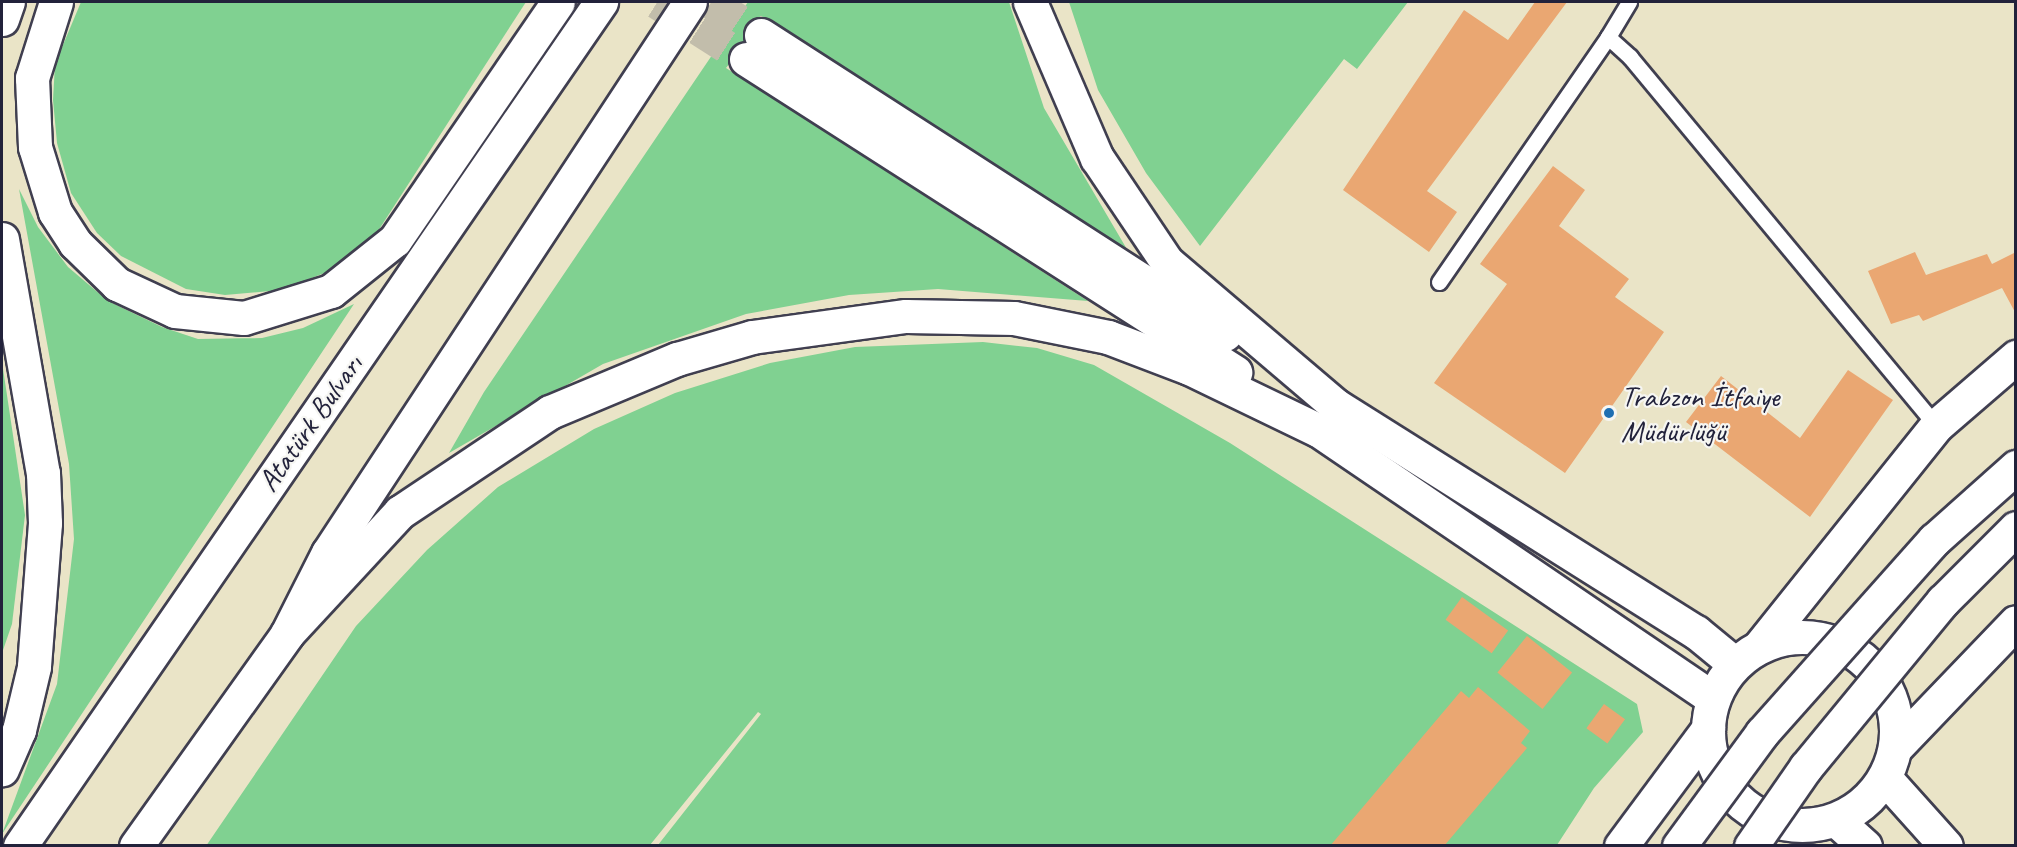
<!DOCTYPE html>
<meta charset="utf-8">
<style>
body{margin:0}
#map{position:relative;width:2017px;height:847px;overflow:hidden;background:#eae4c7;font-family:Caveat,sans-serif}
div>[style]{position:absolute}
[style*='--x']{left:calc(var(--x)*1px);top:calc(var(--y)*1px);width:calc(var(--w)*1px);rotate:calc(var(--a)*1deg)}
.green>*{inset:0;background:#80d191}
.building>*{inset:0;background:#eaa772;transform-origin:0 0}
.trunk-tunnel>*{height:33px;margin-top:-16.5px;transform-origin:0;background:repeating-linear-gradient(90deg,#c2bdab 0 33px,transparent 0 49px)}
.roads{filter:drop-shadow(2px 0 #403f50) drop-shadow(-2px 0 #403f50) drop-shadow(0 2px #403f50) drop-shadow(0 -2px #403f50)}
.service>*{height:15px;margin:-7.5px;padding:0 7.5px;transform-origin:7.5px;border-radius:7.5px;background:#fff}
.secondary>*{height:33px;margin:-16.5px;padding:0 16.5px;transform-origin:16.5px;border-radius:16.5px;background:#fff}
.primary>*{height:33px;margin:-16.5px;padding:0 16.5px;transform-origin:16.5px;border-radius:16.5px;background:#fff}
.primary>.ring{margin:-16.5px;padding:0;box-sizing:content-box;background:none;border:33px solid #fff;border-radius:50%}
.trunk>*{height:33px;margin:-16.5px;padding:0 16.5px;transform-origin:16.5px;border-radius:16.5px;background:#fff}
.bridges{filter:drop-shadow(2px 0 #403f50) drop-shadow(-2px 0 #403f50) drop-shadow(0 2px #403f50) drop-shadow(0 -2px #403f50)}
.primary-bridge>*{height:33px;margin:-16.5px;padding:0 16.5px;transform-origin:16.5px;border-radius:16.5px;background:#fff}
.dots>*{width:16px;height:16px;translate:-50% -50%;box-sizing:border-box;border:3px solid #f6f6f2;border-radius:50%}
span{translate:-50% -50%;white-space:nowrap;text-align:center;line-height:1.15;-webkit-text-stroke:4.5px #f6f6f2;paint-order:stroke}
.poi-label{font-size:30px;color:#22223b}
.left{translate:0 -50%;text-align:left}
.street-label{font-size:30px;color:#22223b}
.frame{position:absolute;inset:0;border:3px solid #22223b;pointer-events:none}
</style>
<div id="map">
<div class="green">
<i style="clip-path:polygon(81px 2px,526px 2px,378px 231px,327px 272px,281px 290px,225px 295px,186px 289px,121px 256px,97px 233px,71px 193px,57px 143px,53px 100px,55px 64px)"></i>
<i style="clip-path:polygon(748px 2px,1009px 2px,1044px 108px,1128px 251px,762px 21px,726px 68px,1088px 301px,938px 289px,849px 295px,746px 314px,603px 364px,449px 453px,484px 392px)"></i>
<i style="clip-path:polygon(1069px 2px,1408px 2px,1357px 69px,1344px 59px,1200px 246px,1146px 173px,1098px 90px)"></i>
<i style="clip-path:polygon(19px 189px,38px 227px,68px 267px,108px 301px,162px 327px,198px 339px,262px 338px,303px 328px,354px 304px,2px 834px,57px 684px,74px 539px,69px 464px)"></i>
<i style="clip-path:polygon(983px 342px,1037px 348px,1094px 365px,1230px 443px,1637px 704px,1643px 732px,1594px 788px,1557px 845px,658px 845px,761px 714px,758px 712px,650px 845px,206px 846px,356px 626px,427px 550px,498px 487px,594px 429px,675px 393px,770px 363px,855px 347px)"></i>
<i style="clip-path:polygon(2px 362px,25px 515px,12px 624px,2px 653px)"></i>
</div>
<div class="building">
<i style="clip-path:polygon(1535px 2px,1567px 2px,1427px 191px,1457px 212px,1429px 252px,1343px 190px,1464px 10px,1508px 40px)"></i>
<i style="clip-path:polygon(1553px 166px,1585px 190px,1559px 226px,1629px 279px,1615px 297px,1664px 332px,1565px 473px,1434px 383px,1507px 284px,1480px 264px)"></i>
<i style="clip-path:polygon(1915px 252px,1926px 275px,1987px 254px,1992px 264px,2016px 252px,2016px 314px,2002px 288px,1923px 321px,1919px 315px,1891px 324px,1868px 271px)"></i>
<i style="clip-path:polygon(1848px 370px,1893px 400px,1810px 517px,1686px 422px,1721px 376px,1800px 438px)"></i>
<i style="left:1462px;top:597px;width:57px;height:28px;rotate:36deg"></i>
<i style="left:1527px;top:636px;width:58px;height:47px;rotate:39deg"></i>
<i style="clip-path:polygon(1478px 687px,1530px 731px,1521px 743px,1527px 748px,1444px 846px,1330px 846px,1461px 691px,1469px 698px)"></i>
<i style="left:1604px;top:704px;width:26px;height:30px;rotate:36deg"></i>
</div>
<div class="trunk-tunnel">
<i style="--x:657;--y:2;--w:106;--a:32.6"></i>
<i style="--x:711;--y:2;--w:60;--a:33.4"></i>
</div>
<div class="roads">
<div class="service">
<i style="--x:1629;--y:2;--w:41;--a:121"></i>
<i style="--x:1608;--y:37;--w:30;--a:42"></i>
<i style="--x:1630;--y:57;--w:479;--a:50.3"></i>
<i style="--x:1439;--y:282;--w:298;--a:-55.4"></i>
</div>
<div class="secondary">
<i style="--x:1885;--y:778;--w:91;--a:48.1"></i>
<i style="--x:1836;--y:820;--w:39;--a:42"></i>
</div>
<div class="primary">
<i class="ring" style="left:1708px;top:637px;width:155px;height:155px"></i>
<i style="--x:1759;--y:647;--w:283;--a:-51.3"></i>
<i style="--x:1936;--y:426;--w:106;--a:-40.8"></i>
<i style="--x:1896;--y:747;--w:173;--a:-46.2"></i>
<i style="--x:1621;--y:846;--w:146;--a:-53.4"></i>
</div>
<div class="trunk">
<i style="--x:56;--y:2;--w:80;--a:107.5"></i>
<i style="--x:32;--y:78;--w:69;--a:87.5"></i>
<i style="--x:35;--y:147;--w:68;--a:72.9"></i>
<i style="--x:55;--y:212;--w:37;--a:57"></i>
<i style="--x:75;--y:243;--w:59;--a:44.3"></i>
<i style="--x:117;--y:284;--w:64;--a:25"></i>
<i style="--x:175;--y:311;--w:69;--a:5.8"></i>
<i style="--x:244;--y:318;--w:91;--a:-17.2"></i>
<i style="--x:331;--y:291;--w:82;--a:-38.6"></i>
<i style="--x:395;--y:240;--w:288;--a:-55.6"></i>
<i style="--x:1030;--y:2;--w:170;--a:66.8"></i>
<i style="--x:1097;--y:158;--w:125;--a:56.1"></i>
<i style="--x:1167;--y:262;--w:221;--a:40.4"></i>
<i style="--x:1335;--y:405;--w:426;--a:32.2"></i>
<i style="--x:1696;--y:632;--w:50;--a:39.4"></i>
<i style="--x:2;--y:19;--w:18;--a:-71"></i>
<i style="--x:761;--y:35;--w:552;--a:32.8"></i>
<i style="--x:746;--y:59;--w:581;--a:32.62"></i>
<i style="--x:2;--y:239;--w:238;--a:80.1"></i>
<i style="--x:43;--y:473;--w:50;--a:87.7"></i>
<i style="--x:45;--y:523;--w:144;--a:94.4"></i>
<i style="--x:34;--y:667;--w:65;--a:103.4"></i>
<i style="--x:19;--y:730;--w:43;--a:113.6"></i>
<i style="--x:287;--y:634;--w:166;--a:-47.2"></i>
<i style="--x:400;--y:512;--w:180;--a:-33.7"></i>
<i style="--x:550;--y:412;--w:138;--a:-22.7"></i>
<i style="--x:677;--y:359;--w:78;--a:-16.3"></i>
<i style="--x:752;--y:337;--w:155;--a:-7.8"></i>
<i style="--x:906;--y:316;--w:108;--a:1.1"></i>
<i style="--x:1014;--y:318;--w:96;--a:11.4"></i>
<i style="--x:1108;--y:337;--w:87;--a:20.9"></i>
<i style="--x:1189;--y:368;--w:143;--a:25.7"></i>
<i style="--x:1318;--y:430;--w:477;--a:34.2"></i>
<i style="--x:20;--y:846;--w:1025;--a:-55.46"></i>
<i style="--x:136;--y:846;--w:260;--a:-54.5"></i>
<i style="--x:287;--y:634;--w:91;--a:-63.2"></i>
<i style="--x:328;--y:553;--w:659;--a:-56.7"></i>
</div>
</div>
<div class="bridges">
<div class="primary-bridge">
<i style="--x:1679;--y:846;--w:140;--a:-53.7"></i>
<i style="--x:1762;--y:733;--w:259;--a:-48.3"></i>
<i style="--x:1934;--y:540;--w:110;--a:-41.7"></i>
<i style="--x:1751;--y:846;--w:96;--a:-55.2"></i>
<i style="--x:1806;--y:767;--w:215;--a:-50.5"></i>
<i style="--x:1943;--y:601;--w:103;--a:-45"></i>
</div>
</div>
<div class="dots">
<i style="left:1609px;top:413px;background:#1f6fb2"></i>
</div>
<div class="poi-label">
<span class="left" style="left:1621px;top:413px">Trabzon İtfaiye<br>Müdürlüğü</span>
</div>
<div class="street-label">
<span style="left:310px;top:423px;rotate:-55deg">Atatürk Bulvarı</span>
</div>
<div class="frame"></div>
</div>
